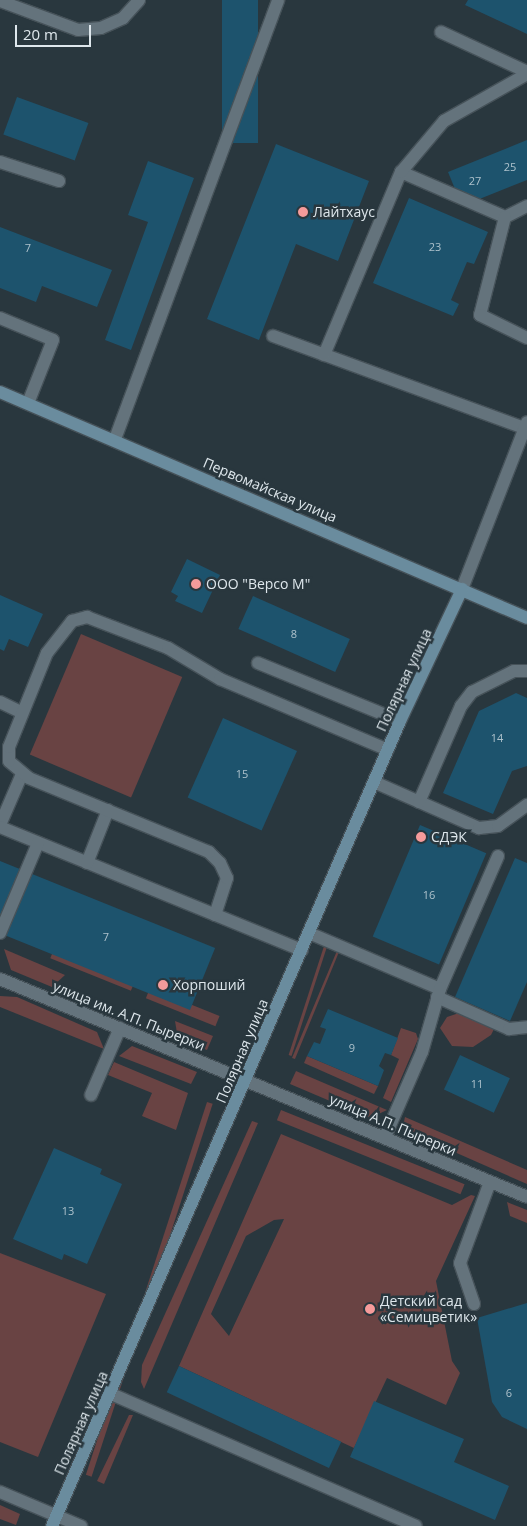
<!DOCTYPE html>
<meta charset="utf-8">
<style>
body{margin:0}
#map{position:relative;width:527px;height:1526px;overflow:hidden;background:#29373e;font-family:"Open Sans",sans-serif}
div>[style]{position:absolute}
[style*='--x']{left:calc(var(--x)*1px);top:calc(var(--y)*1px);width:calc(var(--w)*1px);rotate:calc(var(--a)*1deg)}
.green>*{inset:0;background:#694343;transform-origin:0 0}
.building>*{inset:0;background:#1d536d;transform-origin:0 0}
.roads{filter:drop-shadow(1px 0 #465259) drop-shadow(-1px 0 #465259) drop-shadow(0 1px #465259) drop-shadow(0 -1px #465259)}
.service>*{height:12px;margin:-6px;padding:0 6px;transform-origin:6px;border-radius:6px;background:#64737c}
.minor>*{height:12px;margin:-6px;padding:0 6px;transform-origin:6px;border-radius:6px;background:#64737c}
.tertiary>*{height:12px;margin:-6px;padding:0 6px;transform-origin:6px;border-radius:6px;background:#64737c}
.secondary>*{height:12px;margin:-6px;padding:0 6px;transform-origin:6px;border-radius:6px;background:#6a8c9e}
.dots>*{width:14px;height:14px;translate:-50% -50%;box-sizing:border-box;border:2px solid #29373e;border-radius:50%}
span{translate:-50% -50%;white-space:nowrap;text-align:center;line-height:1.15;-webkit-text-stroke:5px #29373e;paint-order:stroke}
.number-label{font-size:11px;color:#aec2cc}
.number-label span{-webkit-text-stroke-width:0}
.poi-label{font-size:14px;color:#dee7ec}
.left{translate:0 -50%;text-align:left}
.street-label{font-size:14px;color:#dee7ec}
.scale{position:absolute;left:15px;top:25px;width:76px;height:22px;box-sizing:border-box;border:2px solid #dee7ec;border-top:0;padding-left:6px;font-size:15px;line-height:18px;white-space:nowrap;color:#dee7ec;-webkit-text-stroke:4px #29373e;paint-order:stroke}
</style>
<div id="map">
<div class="green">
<i style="left:81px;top:634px;width:110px;height:131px;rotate:23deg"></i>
<i style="left:326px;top:940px;width:3px;height:121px;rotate:18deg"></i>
<i style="clip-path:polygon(339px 946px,341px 947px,295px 1059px,292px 1058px)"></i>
<i style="clip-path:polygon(4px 949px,65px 975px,52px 987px,11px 970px)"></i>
<i style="left:54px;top:949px;width:87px;height:10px;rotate:22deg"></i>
<i style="left:150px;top:988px;width:75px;height:11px;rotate:22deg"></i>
<i style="clip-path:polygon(0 996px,17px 997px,97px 1032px,104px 1049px,0 1007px)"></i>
<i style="clip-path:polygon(459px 1013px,488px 1022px,494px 1029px,491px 1035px,473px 1047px,452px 1046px,440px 1028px,447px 1017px)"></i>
<i style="clip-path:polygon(175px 1021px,213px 1036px,207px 1050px,178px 1039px)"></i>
<i style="clip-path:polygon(401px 1028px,416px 1033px,418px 1039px,391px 1102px,383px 1098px,399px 1059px,391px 1055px)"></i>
<i style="clip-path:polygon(132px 1046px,197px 1072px,191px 1084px,119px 1056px)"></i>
<i style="clip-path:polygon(307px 1056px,378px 1086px,374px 1094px,304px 1063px)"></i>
<i style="clip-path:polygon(114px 1062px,188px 1093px,176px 1130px,142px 1116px,152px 1093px,108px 1075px)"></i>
<i style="clip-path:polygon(296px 1071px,387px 1110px,370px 1118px,290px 1084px)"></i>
<i style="left:207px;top:1102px;width:6px;height:392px;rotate:18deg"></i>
<i style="left:281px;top:1110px;width:198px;height:11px;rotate:22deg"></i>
<i style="clip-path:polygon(405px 1117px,527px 1170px,527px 1184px,409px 1132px,403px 1126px)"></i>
<i style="clip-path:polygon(252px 1121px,258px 1123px,144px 1389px,141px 1382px,142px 1365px)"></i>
<i style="clip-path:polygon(evenodd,281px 1134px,452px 1205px,471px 1195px,475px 1196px,436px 1281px,452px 1361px,460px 1373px,446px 1405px,387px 1378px,354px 1448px,179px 1366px,281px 1134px,284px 1219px,229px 1336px,211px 1314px,246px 1236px,274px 1220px,284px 1219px)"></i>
<i style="clip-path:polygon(507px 1202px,527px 1210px,527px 1223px,510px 1216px)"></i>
<i style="clip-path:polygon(0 1253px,106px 1294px,38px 1457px,0 1442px)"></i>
<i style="clip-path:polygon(129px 1415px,133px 1415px,104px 1484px,97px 1481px)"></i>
<i style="clip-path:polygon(0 1505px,20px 1514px,16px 1525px,0 1519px)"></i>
</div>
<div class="building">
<i style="left:222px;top:0;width:36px;height:143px"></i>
<i style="clip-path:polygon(468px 0,527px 0,527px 34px,465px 5px)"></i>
<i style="left:17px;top:97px;width:76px;height:40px;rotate:20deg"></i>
<i style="clip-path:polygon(527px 140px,527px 180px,462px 206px,448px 172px)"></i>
<i style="clip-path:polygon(276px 144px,369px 181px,338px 261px,296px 244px,259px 340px,207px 319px)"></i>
<i style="clip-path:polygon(148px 161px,194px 178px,131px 350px,105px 340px,148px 222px,128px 215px)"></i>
<i style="clip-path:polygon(409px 198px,488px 232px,474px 264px,467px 262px,451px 300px,459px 304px,453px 316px,373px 283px)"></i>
<i style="clip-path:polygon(0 227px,112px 270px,97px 307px,42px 286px,36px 302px,0 288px)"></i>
<i style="clip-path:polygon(187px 559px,220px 575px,202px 613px,175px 601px,178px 596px,171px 592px)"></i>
<i style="clip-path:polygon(0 595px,43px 614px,28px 647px,9px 639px,4px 651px,0 649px)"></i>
<i style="left:253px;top:596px;width:106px;height:36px;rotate:24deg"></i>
<i style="clip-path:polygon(516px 693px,527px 698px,527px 766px,512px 771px,493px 814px,443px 793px,479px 711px)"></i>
<i style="left:223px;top:718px;width:81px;height:87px;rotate:24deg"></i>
<i style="left:420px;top:825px;width:72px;height:121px;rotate:23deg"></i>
<i style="clip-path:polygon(515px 858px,527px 863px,527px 982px,510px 1021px,455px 997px)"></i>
<i style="left:0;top:861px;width:232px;height:67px;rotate:22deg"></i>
<i style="clip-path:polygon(328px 1009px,398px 1038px,391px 1055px,385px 1053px,379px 1066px,384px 1070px,378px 1086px,307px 1056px,314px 1042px,320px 1044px,326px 1029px,320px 1027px)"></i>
<i style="left:460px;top:1055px;width:55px;height:38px;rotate:25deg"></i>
<i style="clip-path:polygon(54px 1148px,102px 1169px,100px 1174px,122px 1184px,87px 1264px,64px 1254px,62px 1260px,13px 1239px)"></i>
<i style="clip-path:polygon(527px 1303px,527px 1429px,502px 1417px,492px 1402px,477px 1318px)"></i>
<i style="left:179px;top:1366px;width:179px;height:29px;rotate:25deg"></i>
<i style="clip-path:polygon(374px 1401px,464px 1439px,454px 1462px,509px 1486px,495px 1520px,350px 1457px)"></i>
</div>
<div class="roads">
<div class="service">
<i style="--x:0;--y:1;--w:83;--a:20.4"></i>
<i style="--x:78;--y:30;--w:23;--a:-5"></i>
<i style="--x:101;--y:28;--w:24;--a:-24"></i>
<i style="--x:123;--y:18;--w:24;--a:-48"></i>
<i style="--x:441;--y:32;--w:95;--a:24.9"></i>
<i style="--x:0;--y:162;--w:62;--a:17.9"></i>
<i style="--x:401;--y:172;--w:113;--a:23.4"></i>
<i style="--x:527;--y:206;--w:25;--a:153"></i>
<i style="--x:505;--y:217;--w:101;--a:104.3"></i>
<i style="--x:480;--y:315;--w:52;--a:26.1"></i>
<i style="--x:0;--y:318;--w:57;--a:22.5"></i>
<i style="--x:53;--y:340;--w:68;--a:111.6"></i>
<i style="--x:273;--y:336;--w:267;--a:20.1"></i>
<i style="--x:324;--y:355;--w:199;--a:-67.2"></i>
<i style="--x:401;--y:172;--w:67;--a:-49.9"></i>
<i style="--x:444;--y:121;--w:95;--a:-29.5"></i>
<i style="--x:115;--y:439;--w:468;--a:-69.6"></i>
<i style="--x:258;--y:663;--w:153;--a:22.2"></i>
<i style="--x:0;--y:702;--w:25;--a:26"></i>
<i style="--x:374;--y:782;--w:115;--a:23.7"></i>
<i style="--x:479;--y:828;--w:19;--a:-6"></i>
<i style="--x:498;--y:826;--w:36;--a:-36"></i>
<i style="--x:419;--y:802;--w:105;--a:-66.4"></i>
<i style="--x:461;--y:706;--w:18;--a:-52"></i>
<i style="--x:472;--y:692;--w:47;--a:-26.6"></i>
<i style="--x:514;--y:671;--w:13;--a:0"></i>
<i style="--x:0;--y:825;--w:56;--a:-66.7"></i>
<i style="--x:0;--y:827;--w:326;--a:22.2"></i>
<i style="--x:87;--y:863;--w:57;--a:-68.4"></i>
<i style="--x:215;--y:915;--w:39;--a:-72"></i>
<i style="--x:227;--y:878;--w:17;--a:-115"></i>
<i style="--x:220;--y:863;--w:16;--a:-135"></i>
<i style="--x:209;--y:852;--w:195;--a:-157.7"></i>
<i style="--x:29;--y:778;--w:26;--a:-140"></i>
<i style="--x:9;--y:761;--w:14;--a:-90"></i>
<i style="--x:9;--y:747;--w:101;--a:-68"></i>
<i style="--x:47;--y:653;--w:41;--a:-52"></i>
<i style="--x:72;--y:621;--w:16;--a:-15"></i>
<i style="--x:87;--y:617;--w:87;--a:20.9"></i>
<i style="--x:168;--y:648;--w:61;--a:30.8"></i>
<i style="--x:220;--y:679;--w:182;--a:22.9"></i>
<i style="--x:0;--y:933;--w:98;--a:-67.1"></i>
<i style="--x:309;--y:933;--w:142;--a:23.1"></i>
<i style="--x:440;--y:989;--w:145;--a:-66.4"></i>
<i style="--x:437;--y:997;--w:79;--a:24"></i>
<i style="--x:509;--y:1029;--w:18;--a:-6"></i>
<i style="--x:91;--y:1095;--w:73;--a:-66.6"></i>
<i style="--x:385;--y:1137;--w:93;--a:-66.5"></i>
<i style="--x:422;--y:1052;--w:66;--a:-74.1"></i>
<i style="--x:474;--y:1304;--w:43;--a:-108.9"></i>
<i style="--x:460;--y:1263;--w:86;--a:-69.7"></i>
<i style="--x:111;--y:1394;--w:332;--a:23.4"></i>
</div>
<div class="minor">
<i style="--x:462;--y:589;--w:179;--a:-68.7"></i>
</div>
<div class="tertiary">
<i style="--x:0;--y:979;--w:570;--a:22.47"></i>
<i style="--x:0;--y:1492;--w:88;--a:22.8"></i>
</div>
<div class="secondary">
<i style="--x:0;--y:392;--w:573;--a:23.21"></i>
<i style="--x:52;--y:1526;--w:877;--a:-66.62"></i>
<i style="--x:400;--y:721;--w:146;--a:-64.8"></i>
</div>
</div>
<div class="dots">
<i style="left:303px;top:212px;background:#f59b9b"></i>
<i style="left:196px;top:584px;background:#f59b9b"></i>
<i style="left:421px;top:837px;background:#f59b9b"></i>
<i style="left:163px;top:985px;background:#f59b9b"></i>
<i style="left:370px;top:1309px;background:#f59b9b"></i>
</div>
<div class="number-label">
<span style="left:510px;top:167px">25</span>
<span style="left:475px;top:181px">27</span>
<span style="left:435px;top:247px">23</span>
<span style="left:28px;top:248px">7</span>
<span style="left:294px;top:634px">8</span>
<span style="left:497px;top:738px">14</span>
<span style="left:242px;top:774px">15</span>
<span style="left:429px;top:895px">16</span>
<span style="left:106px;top:937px">7</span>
<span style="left:352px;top:1048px">9</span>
<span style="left:477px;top:1084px">11</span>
<span style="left:68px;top:1211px">13</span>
<span style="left:509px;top:1393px">6</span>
</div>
<div class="poi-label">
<span class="left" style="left:313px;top:212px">Лайтхаус</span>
<span class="left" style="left:206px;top:584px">ООО "Версо М"</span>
<span class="left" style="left:431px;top:837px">СДЭК</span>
<span class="left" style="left:173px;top:985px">Хорпоший</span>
<span class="left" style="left:380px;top:1309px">Детский сад<br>«Семицветик»</span>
</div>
<div class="street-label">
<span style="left:270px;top:490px;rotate:23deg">Первомайская улица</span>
<span style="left:404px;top:680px;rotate:-65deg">Полярная улица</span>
<span style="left:129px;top:1016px;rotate:22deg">улица им. А.П. Пырерки</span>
<span style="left:242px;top:1051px;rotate:-67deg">Полярная улица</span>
<span style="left:393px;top:1125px;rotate:23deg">улица А.П. Пырерки</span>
<span style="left:81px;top:1423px;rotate:-66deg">Полярная улица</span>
</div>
<div class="scale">20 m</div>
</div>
